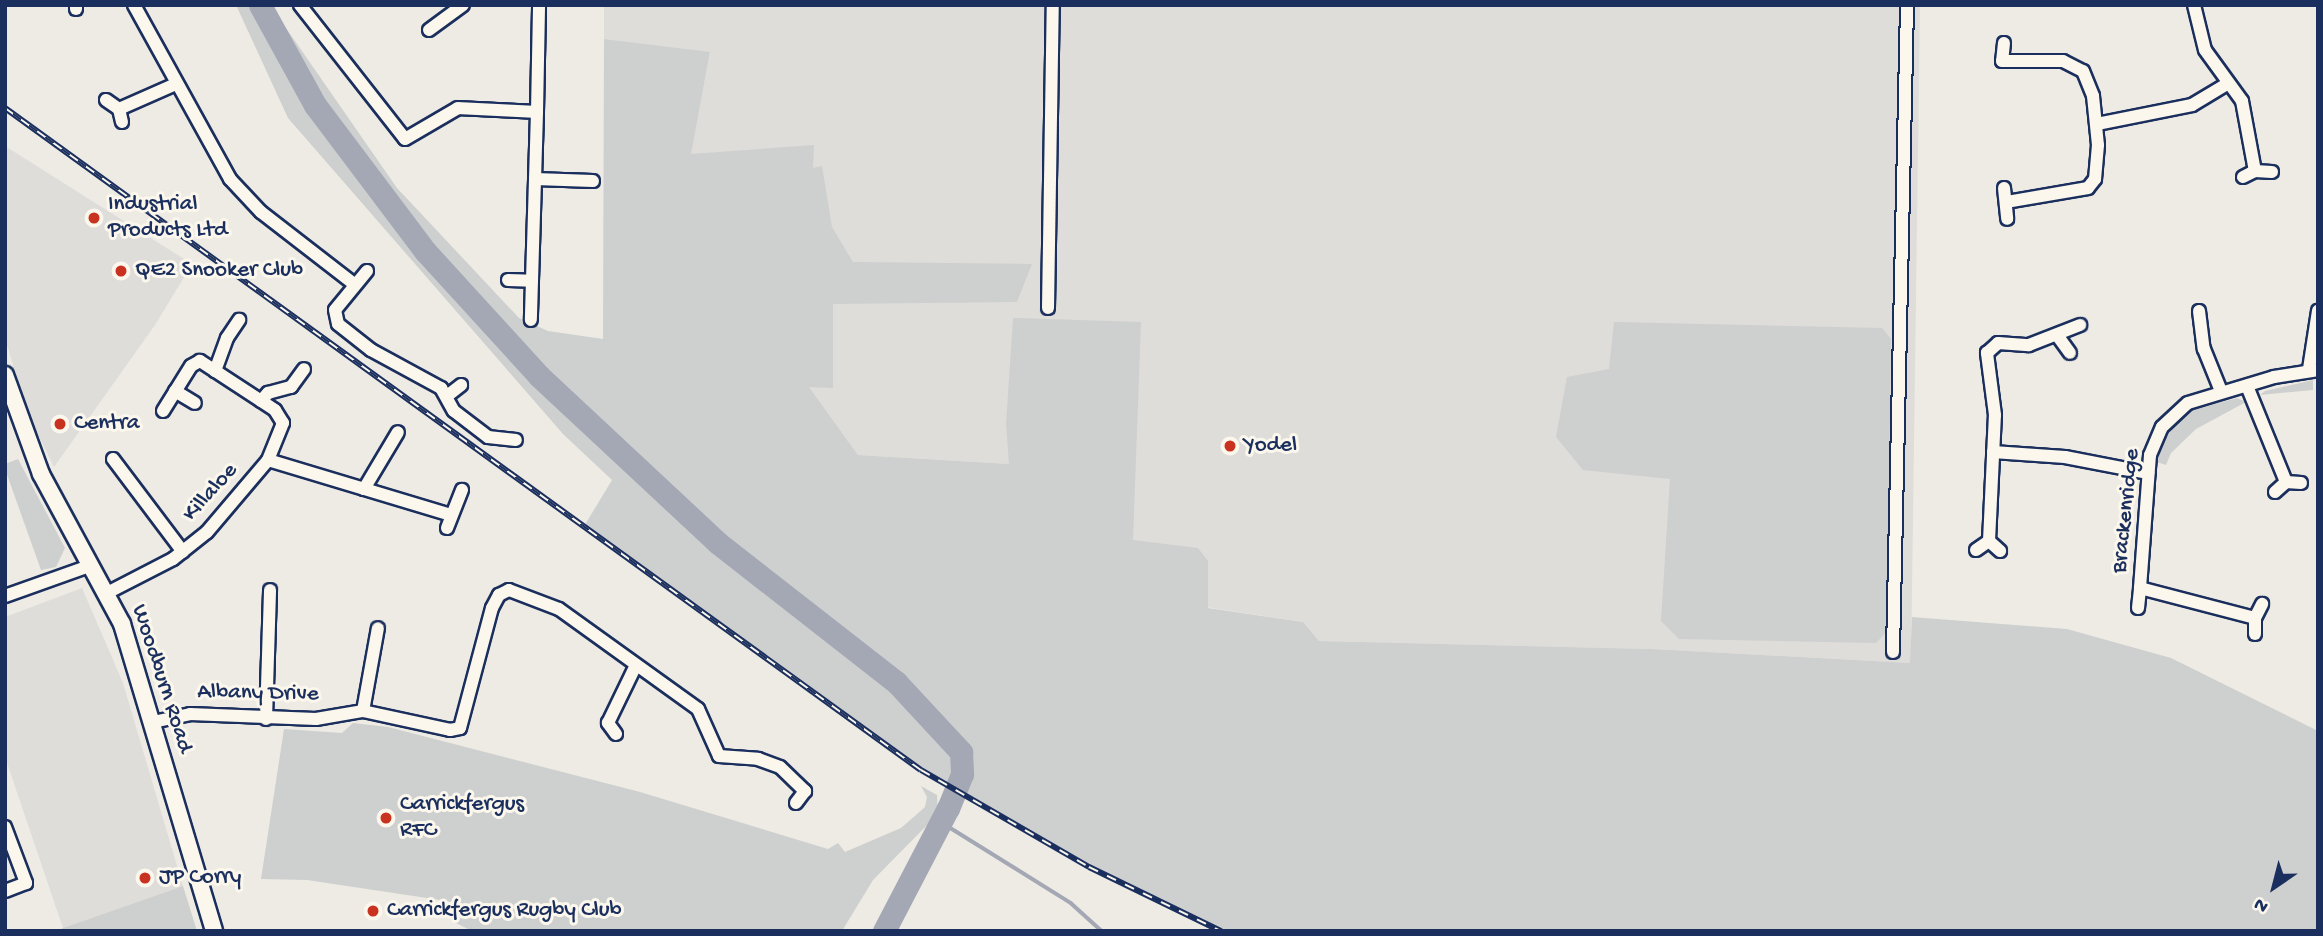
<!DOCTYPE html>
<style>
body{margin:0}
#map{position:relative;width:2323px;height:936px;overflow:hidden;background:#eeebe4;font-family:"Gochi Hand",sans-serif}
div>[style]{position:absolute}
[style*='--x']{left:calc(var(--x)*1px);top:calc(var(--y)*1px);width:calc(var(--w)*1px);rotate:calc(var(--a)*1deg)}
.built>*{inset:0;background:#deddda}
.green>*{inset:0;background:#cecfcf}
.stream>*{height:3.5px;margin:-1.75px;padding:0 1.75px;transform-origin:1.75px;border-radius:1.75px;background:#a3a8b4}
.river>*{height:23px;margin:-11.5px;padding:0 11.5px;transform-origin:11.5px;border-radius:11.5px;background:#a3a8b4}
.roads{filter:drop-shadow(2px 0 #1b2f5e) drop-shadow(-2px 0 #1b2f5e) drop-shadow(0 2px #1b2f5e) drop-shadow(0 -2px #1b2f5e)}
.street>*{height:12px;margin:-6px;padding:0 6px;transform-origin:6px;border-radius:6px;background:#fbf7ec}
.secondary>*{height:16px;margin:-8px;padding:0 8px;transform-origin:8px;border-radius:8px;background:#fbf7ec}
.rail>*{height:6px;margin-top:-3px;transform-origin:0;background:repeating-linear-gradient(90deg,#fbf7ec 0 10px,#1b2f5e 0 20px);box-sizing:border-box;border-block:2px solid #1b2f5e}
.dots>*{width:19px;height:19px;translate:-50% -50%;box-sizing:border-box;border:4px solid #fbf7ec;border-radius:50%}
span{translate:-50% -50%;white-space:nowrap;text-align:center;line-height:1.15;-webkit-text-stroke:6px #fbf7ec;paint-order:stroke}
.poi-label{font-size:23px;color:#1b2f5e}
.left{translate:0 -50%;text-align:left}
.street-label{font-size:23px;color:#1b2f5e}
.frame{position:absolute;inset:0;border:7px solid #1b2f5e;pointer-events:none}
.north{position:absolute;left:2239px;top:852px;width:70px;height:70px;-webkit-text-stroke:5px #fbf7ec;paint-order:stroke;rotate:215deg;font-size:19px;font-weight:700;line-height:28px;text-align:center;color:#1b2f5e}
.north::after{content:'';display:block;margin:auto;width:24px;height:32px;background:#1b2f5e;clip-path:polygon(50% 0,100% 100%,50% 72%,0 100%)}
</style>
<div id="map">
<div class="built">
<i style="clip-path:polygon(604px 5px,1920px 5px,1911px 663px,1652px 649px,1319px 641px,1303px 622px,1023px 579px,1009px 464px,858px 455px,808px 386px,665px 286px,710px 53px,604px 39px)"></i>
<i style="clip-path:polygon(5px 146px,192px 264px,155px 325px,54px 467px,27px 412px,5px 338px)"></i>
<i style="clip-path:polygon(82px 588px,123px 683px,183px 886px,63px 928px,5px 757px,5px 617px)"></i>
</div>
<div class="green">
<i style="clip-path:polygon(236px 5px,270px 5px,397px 188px,519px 318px,548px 331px,603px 339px,604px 39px,710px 52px,691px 154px,814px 145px,813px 168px,822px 166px,832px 227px,853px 262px,1032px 264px,1017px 302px,833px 304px,833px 388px,809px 387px,858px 455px,1009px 464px,1006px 424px,1013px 318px,1141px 322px,1133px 540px,1198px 548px,1208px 561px,1208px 608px,1303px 622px,1319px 641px,1652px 649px,1910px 663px,1912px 617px,2067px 629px,2171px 658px,2318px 731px,2318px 931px,1221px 931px,1207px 924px,1089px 867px,921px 770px,583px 528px,612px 480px,563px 434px,288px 118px)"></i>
<i style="clip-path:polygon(1614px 322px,1882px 328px,1891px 339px,1887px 631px,1876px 643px,1679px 639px,1661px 621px,1670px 479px,1583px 470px,1556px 437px,1567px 377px,1609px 369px)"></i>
<i style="clip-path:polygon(2313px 380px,2313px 390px,2260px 395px,2265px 391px)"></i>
<i style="clip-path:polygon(2237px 398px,2246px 402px,2196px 429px,2171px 453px,2166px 465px,2157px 462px,2162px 444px,2183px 413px)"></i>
<i style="clip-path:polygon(18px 459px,65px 548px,56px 567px,41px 570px,5px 469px,5px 464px)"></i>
<i style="clip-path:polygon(353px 723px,388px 727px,640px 792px,828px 849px,838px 843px,845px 852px,901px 828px,925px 807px,927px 797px,921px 786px,937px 795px,938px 814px,873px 880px,842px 931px,472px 931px,454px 922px,451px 903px,447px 901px,307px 880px,261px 879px,284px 729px,342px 733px)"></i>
<i style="clip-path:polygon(183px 886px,197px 931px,58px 931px,63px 928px)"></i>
</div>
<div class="stream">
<i style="--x:941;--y:822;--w:153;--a:31.9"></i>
<i style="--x:1071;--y:903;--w:42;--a:42.1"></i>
</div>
<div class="river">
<i style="--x:260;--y:5;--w:114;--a:61.2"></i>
<i style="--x:315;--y:105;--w:183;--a:53"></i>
<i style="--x:425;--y:251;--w:169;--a:47.6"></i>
<i style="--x:539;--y:376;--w:245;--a:43"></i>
<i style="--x:718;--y:543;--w:226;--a:38"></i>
<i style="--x:896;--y:682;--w:96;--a:47.1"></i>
<i style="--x:961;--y:752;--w:22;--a:87"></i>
<i style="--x:962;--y:774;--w:37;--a:112"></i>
<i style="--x:948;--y:808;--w:139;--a:117.5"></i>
</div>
<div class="roads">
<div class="street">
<i style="--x:134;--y:5;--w:199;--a:61.1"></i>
<i style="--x:230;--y:179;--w:45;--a:46.8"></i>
<i style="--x:261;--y:212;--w:118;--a:37.7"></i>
<i style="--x:300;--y:5;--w:170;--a:51.9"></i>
<i style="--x:405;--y:139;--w:61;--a:-30.3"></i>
<i style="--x:458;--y:108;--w:79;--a:2.9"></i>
<i style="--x:537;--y:112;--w:208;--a:91.7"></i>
<i style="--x:2194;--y:5;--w:46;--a:76.3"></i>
<i style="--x:2205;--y:50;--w:63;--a:54"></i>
<i style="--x:2242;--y:101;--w:71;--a:79.5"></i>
<i style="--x:76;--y:9;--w:4;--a:-90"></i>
<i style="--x:429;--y:30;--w:42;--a:-36.3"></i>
<i style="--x:2004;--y:43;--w:18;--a:96"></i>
<i style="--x:2002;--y:61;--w:61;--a:0"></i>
<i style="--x:2063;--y:61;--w:22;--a:27"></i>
<i style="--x:2083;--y:71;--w:27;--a:68"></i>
<i style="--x:2093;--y:96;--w:49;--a:84.2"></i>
<i style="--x:2098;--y:145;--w:34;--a:95"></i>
<i style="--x:2095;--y:179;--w:11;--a:128"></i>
<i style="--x:2088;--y:188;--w:82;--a:170.2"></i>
<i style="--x:106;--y:100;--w:16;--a:35"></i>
<i style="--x:537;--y:112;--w:107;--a:-88.9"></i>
<i style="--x:122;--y:122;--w:13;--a:-103"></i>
<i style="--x:119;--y:109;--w:62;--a:-23.7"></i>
<i style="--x:2097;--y:124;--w:97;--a:-11.3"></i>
<i style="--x:2192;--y:105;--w:41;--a:-31"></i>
<i style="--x:2243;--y:177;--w:13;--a:-27"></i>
<i style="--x:2255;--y:171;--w:17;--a:3"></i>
<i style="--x:535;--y:179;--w:58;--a:2"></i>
<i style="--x:2004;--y:188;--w:31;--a:84"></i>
<i style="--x:367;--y:271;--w:50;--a:129.4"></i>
<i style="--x:335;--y:310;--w:14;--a:78"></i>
<i style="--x:338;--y:324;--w:42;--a:38.2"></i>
<i style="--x:371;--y:350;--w:80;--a:28.5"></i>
<i style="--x:441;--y:388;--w:26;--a:61"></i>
<i style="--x:454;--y:411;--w:43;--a:37.4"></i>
<i style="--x:488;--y:437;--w:28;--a:6"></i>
<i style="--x:508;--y:280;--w:24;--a:2"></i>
<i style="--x:1048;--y:308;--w:303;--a:-89.1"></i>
<i style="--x:2199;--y:311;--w:38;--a:83"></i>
<i style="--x:2204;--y:349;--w:45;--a:68"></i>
<i style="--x:2057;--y:335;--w:22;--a:54"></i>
<i style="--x:2309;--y:369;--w:59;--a:-81.2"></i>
<i style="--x:215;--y:371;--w:35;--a:-70"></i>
<i style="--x:227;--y:338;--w:22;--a:-56"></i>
<i style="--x:2247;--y:386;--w:104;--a:67.9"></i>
<i style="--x:175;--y:391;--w:23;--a:31"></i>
<i style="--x:447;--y:396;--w:18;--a:-38"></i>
<i style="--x:261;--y:401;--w:11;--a:-49"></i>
<i style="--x:268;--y:393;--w:24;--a:-15"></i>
<i style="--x:291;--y:387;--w:22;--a:-54"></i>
<i style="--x:1993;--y:452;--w:72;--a:4"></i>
<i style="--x:2065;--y:457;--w:85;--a:10.9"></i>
<i style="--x:113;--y:459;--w:116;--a:53"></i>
<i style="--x:268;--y:460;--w:191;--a:16.7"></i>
<i style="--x:364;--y:489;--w:66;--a:-59.2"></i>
<i style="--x:2275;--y:492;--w:15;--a:-42"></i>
<i style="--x:2286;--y:482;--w:15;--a:4"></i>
<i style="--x:447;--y:528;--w:41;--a:-68.5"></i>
<i style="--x:1989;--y:541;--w:126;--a:-87.3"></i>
<i style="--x:1995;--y:415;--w:63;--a:-97.4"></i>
<i style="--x:1987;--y:353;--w:15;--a:-42"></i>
<i style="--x:1998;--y:343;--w:31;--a:4"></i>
<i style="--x:2029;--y:345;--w:55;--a:-21.4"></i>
<i style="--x:1976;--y:550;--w:16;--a:-35"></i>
<i style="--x:1989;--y:541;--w:15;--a:42"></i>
<i style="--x:107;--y:593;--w:74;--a:-27.3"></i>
<i style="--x:173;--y:559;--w:43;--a:-38.5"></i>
<i style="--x:207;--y:532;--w:94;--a:-49.7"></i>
<i style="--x:268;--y:460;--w:40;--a:-68"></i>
<i style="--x:283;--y:423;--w:15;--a:-122"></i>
<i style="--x:275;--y:410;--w:90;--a:-146.8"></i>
<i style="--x:200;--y:361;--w:10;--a:151"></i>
<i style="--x:191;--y:366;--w:53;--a:121.9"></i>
<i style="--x:5;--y:596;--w:92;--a:-19.6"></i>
<i style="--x:2138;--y:608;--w:20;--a:-84"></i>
<i style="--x:2255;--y:618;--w:119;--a:-165.4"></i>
<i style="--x:2140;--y:588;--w:133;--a:-85.7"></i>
<i style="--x:2150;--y:455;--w:30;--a:-67"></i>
<i style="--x:2162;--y:427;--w:35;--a:-43"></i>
<i style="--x:2188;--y:403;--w:90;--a:-16.8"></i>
<i style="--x:2274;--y:377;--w:45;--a:-9"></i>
<i style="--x:2255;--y:634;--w:16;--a:-90"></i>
<i style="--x:2255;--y:618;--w:16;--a:-63"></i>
<i style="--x:1893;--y:652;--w:647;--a:-88.76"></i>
<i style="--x:363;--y:711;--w:84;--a:-79.8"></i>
<i style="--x:266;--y:719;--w:129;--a:-88.2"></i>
<i style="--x:153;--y:722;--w:38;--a:-12"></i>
<i style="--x:190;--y:714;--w:126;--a:2.3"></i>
<i style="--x:316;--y:719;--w:48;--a:-9.7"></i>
<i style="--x:363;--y:711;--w:89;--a:12.3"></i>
<i style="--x:450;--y:730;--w:10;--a:-11"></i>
<i style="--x:460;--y:728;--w:124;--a:-75.1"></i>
<i style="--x:492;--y:608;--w:15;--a:-62"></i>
<i style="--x:499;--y:595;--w:11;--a:-27"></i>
<i style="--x:509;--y:590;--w:53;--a:20.8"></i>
<i style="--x:559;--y:609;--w:171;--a:35.7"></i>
<i style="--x:698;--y:709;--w:51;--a:65.9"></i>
<i style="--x:719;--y:756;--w:39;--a:4"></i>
<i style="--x:758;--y:759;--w:23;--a:20"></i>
<i style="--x:780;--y:767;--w:35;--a:44"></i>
<i style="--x:805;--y:791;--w:15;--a:127"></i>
<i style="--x:616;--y:734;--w:14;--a:-126"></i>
<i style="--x:608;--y:723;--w:64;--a:-64.2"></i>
<i style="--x:5;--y:827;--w:60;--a:69.4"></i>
<i style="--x:26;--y:883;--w:22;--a:159"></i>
</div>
<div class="secondary">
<i style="--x:5;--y:375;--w:105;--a:70"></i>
<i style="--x:41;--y:474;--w:170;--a:61.6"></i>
<i style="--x:122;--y:624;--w:320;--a:73.3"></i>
</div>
</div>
<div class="rail">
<i style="--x:5;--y:108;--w:1130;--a:35.86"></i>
<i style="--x:921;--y:770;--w:194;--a:30"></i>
<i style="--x:1089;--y:867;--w:147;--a:25.9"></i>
</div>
<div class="dots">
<i style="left:94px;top:218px;background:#c8321e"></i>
<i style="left:121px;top:271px;background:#c8321e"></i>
<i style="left:60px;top:424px;background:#c8321e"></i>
<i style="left:1230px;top:446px;background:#c8321e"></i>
<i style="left:386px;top:818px;background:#c8321e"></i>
<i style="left:145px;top:878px;background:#c8321e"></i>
<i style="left:373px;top:911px;background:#c8321e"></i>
</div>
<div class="poi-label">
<span class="left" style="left:108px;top:218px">Industrial<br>Products Ltd</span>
<span class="left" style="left:135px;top:271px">QE2 Snooker Club</span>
<span class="left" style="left:74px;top:424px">Centra</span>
<span class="left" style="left:1244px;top:446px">Yodel</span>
<span class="left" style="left:400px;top:818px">Carrickfergus<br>RFC</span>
<span class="left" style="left:159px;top:878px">JP Corry</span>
<span class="left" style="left:387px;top:911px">Carrickfergus Rugby Club</span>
</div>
<div class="street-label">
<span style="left:211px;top:493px;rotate:-48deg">Killaloe</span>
<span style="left:2127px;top:511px;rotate:-84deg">Brackenridge</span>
<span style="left:161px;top:679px;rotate:72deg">Woodburn Road</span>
<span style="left:258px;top:694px;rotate:1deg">Albany Drive</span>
</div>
<div class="frame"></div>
<div class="north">N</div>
</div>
